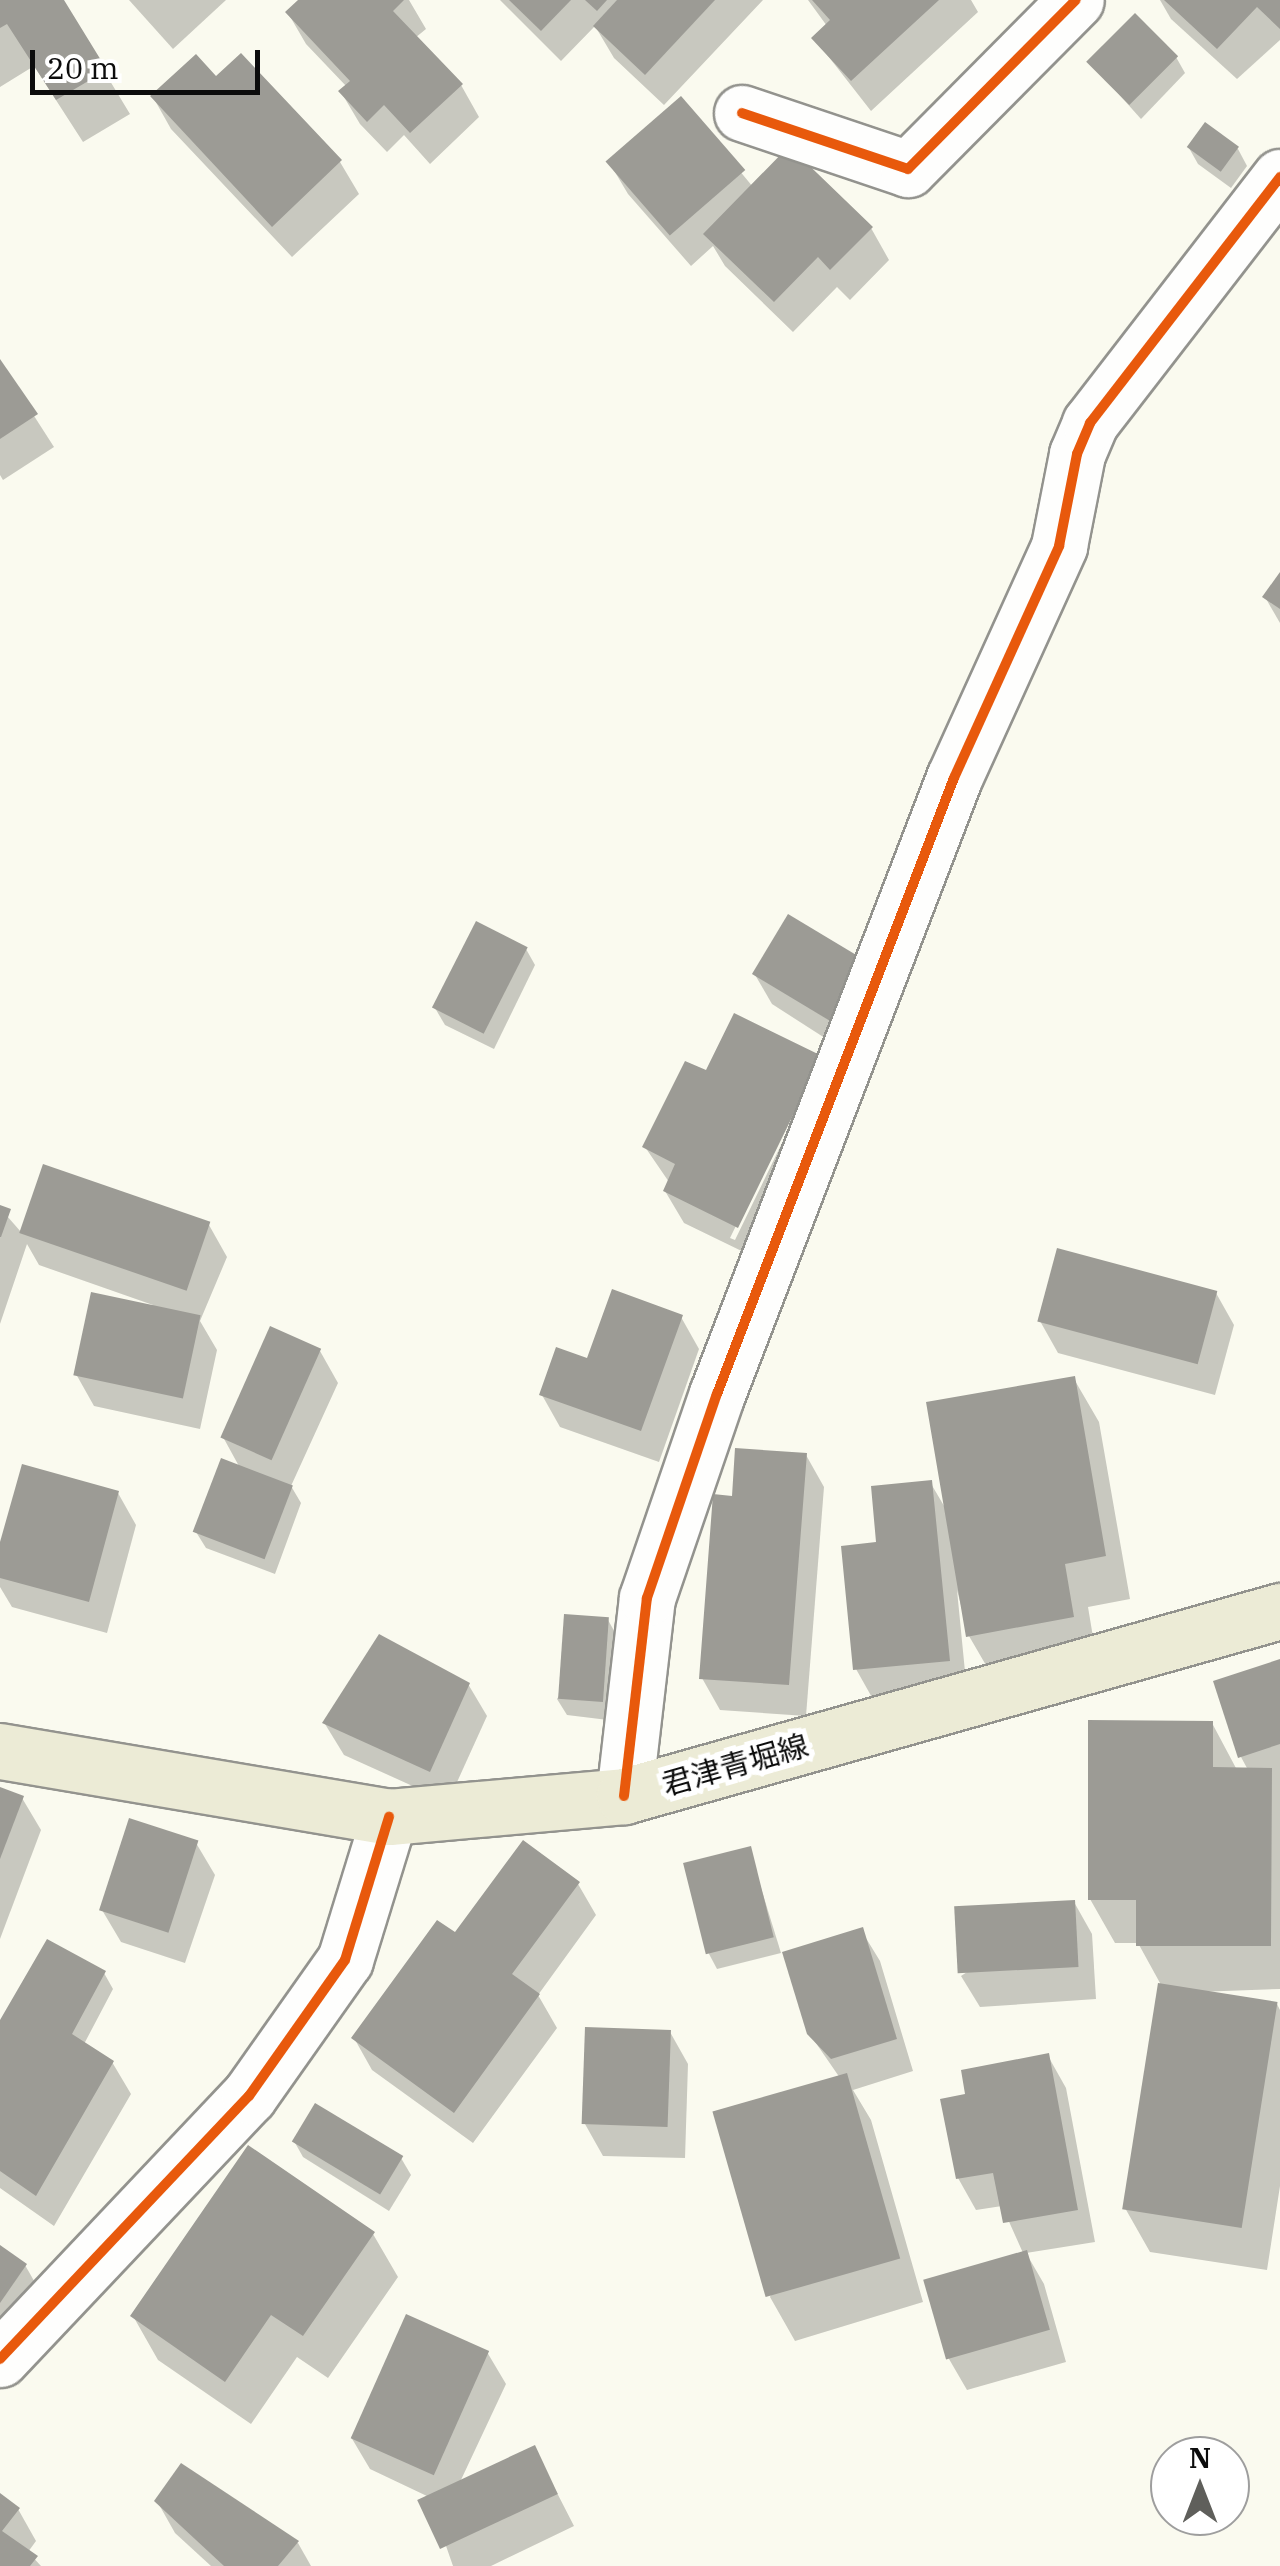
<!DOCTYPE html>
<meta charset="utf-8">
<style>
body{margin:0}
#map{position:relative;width:1280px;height:2566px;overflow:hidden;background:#fafaef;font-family:"IBM Plex Serif","Noto Sans JP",serif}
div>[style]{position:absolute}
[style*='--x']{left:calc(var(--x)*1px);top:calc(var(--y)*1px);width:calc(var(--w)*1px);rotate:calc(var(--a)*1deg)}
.shadow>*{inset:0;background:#0003}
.building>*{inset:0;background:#9c9b95;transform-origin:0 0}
.roads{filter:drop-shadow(2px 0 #93938e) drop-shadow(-2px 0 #93938e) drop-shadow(0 2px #93938e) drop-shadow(0 -2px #93938e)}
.minor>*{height:55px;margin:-27.5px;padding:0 27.5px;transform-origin:27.5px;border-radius:27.5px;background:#fefefd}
.major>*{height:55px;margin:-27.5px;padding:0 27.5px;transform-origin:27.5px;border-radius:27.5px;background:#ecebd6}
.cycleway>*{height:10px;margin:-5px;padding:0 5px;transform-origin:5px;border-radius:5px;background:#e8590c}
span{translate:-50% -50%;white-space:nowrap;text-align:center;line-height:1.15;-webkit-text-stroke:10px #fff;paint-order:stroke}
.street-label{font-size:30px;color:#0c0c0c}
.north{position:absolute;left:1150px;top:2436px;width:100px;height:100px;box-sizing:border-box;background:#fff;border:2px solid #9e9e9e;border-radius:50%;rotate:0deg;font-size:28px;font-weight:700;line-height:40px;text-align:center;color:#0c0c0c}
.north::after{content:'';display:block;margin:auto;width:35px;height:45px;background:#5f5f5b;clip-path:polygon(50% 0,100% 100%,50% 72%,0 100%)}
.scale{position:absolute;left:30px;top:50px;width:230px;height:45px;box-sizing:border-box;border:5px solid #0c0c0c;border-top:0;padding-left:12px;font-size:30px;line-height:35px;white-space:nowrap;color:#0c0c0c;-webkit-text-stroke:8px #fff;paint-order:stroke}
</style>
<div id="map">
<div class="shadow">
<i style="clip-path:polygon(0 0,61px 0,130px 114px,83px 142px,34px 66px,0 87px)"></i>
<i style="clip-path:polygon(129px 0,226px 0,173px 49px)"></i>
<i style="clip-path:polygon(301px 0,409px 0,426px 29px,415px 38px,461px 85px,479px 117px,430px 164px,404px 135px,387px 152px,360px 124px,341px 92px,347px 87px,306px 44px,288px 13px)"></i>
<i style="clip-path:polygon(500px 0,763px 0,664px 105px,614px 58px,595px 26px,561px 61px)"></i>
<i style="clip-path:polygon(808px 0,971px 0,978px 12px,871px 111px,814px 38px,827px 26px)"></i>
<i style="clip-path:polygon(1160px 0,1280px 0,1280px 40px,1237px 79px,1171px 19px)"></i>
<i style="clip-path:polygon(241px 56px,340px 162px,359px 194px,292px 257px,171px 129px,153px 97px,216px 79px)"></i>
<i style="clip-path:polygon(1176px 57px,1185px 73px,1141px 119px,1090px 62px)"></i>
<i style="clip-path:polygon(681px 100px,753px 187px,871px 228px,889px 260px,850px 300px,837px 287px,793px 332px,725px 266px,713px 246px,691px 266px,628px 194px,609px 162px)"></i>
<i style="clip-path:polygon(1205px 125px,1238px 149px,1247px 166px,1231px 188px,1198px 164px,1189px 148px)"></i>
<i style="clip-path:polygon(0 363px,54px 447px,3px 480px,0 475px)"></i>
<i style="clip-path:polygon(1280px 576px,1280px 623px,1265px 597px)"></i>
<i style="clip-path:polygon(526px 949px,535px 965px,494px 1049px,445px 1025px,435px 1008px)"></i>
<i style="clip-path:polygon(873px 969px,856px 1058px,772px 1004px,754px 973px)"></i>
<i style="clip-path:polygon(evenodd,735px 1017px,820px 1057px,838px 1089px,756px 1258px,684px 1223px,665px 1191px,669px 1182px,645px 1147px,686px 1064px,707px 1073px,735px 1017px,811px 1073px,816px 1073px,735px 1240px,730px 1238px,811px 1073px)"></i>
<i style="clip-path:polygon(0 1208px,21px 1232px,209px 1225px,227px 1257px,200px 1321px,217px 1350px,200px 1429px,94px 1406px,76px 1374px,153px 1305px,39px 1265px,27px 1244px,0 1324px)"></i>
<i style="clip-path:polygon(1216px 1293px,1234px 1325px,1215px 1395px,1058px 1353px,1040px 1321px)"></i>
<i style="clip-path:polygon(681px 1317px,699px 1349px,659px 1462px,560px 1427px,542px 1395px,589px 1361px)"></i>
<i style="clip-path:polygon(320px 1351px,338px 1383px,291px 1486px,301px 1503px,275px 1574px,206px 1548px,196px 1532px,240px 1468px,223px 1437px)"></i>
<i style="clip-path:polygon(1074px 1379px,1099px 1422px,1130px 1599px,1088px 1607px,1097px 1661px,994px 1679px,969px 1636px,957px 1590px,967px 1692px,874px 1701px,856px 1669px,879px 1544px,930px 1482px,947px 1511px)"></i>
<i style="clip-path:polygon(806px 1455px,824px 1487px,806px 1716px,720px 1710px,702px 1678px,734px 1499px)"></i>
<i style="clip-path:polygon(118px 1493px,136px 1525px,107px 1633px,12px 1607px,0 1587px,0 1551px)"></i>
<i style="clip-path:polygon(608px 1620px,617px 1636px,608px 1720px,567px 1715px,557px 1699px)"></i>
<i style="clip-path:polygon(1280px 1662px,1280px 1989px,1197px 1992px,1277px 2004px,1280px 2010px,1280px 2186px,1267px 2270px,1150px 2252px,1125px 2208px,1160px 1983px,1138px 1943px,1115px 1943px,1090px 1899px,1212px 1723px,1237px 1770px,1248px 1770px,1241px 1757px)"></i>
<i style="clip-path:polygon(468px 1684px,487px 1716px,448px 1802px,344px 1755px,325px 1724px)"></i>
<i style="clip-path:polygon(0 1790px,22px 1798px,41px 1830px,0 1939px)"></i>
<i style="clip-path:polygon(196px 1843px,215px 1875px,185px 1963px,121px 1942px,102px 1910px)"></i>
<i style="clip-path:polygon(749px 1849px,781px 1953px,717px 1969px,708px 1952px)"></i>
<i style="clip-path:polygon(578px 1884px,596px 1915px,538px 1995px,557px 2028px,473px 2143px,372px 2070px,354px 2038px,456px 1935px)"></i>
<i style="clip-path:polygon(1074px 1902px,1092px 1934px,1096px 1999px,980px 2007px,961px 1976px)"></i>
<i style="clip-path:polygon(861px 1930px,880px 1961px,913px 2071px,853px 2090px,871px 2120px,923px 2302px,795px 2341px,770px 2297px,840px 2078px,809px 2033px)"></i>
<i style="clip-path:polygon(104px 1973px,113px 1989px,83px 2046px,112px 2062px,131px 2094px,54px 2226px,0 2188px,0 2024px)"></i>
<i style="clip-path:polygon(670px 2032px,688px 2064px,685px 2158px,603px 2156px,585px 2124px)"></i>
<i style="clip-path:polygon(1048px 2056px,1066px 2088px,1095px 2242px,1026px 2253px,1044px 2284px,1066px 2362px,967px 2390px,949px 2359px,926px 2281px,1023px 2253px,1002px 2206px,976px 2210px,958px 2178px)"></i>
<i style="clip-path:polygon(294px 2141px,401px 2158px,411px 2175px,389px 2211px,303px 2157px)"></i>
<i style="clip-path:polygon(373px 2234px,398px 2277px,328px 2378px,297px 2357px,251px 2424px,158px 2360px,133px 2316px)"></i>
<i style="clip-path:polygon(0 2248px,25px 2265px,50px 2309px,0 2382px)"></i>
<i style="clip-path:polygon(487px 2352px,506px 2384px,460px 2482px,534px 2448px,574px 2526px,491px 2566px,453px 2566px,429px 2497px,370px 2469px,351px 2437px)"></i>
<i style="clip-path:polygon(0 2496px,18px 2509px,36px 2541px,28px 2552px,41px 2566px,0 2566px)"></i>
<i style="clip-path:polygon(157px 2501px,298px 2543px,311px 2566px,211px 2566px,175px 2533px)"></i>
</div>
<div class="building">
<i style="clip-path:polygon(0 0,64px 0,107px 70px,56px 100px,7px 24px,0 28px)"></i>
<i style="clip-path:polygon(298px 0,404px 0,393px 11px,463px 84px,410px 133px,384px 105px,367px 122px,338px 91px,350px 81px,285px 12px)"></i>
<i style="clip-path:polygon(509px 0,571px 0,541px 31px)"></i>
<i style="clip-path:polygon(585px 0,607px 0,597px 11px)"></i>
<i style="clip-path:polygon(617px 0,715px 0,645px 75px,593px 26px)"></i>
<i style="clip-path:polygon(812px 0,939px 0,851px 81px,811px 38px,830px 20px)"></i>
<i style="clip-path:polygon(1164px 0,1280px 0,1280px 29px,1257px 7px,1217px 49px)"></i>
<i style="left:1135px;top:13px;width:61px;height:69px;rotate:45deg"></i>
<i style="clip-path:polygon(241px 53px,342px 160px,272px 227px,150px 96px,196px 54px,216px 76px)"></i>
<i style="left:681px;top:96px;width:98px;height:100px;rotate:49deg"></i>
<i style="left:1205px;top:122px;width:42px;height:31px;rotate:36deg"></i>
<i style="clip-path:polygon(789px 146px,873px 227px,830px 270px,818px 257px,774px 302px,703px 234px)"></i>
<i style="clip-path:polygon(0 359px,38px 414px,0 439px)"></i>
<i style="clip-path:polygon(1280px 572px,1280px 609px,1262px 597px)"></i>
<i style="left:788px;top:914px;width:102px;height:70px;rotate:31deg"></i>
<i style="left:476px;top:921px;width:58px;height:97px;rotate:27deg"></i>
<i style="clip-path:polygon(734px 1013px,822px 1056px,738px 1228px,663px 1191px,675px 1164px,642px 1147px,685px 1061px,706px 1070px)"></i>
<i style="left:43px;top:1164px;width:177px;height:73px;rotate:19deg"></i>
<i style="clip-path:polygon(0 1205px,11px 1209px,1px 1237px,0 1237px)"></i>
<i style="left:1057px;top:1248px;width:166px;height:76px;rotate:15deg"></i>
<i style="clip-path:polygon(612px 1289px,683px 1315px,641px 1431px,539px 1395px,556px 1347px,587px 1358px)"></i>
<i style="left:91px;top:1292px;width:112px;height:85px;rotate:12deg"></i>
<i style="left:270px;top:1326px;width:56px;height:122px;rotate:24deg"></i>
<i style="clip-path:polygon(1075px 1376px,1106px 1556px,1065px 1564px,1074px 1617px,966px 1637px,926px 1402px)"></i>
<i style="clip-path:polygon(735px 1448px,807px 1453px,789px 1685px,699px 1679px,713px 1494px,732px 1496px)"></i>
<i style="left:221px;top:1458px;width:77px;height:79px;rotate:21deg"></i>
<i style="clip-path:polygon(22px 1464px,119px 1491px,89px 1602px,0 1578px,0 1542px)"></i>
<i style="clip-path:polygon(932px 1480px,950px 1661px,853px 1670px,841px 1546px,876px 1542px,871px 1486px)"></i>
<i style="left:564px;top:1614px;width:45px;height:85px;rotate:4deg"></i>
<i style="clip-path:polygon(379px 1634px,470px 1683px,430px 1772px,322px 1723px)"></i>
<i style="clip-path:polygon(1280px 1659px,1280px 1744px,1238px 1758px,1213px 1681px)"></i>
<i style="clip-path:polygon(1088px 1720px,1213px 1721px,1213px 1767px,1272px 1768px,1271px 1946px,1136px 1946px,1136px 1900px,1088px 1900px)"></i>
<i style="clip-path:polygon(0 1787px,24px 1796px,0 1859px)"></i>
<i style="left:129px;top:1818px;width:73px;height:97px;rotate:18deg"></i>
<i style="clip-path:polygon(523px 1840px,580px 1882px,512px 1974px,540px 1994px,454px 2113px,351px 2038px,437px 1920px,455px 1932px)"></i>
<i style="left:751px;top:1846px;width:94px;height:70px;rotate:76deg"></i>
<i style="left:1075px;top:1900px;width:67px;height:121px;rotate:87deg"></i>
<i style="clip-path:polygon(863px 1927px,897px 2039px,831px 2059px,807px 2034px,782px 1952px)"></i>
<i style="clip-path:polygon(47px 1939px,106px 1971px,72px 2034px,114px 2061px,36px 2196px,0 2171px,0 2020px)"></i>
<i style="left:1158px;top:1983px;width:121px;height:229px;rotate:9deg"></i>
<i style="left:585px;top:2027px;width:86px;height:97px;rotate:2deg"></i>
<i style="clip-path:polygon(1049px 2053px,1078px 2210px,1003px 2223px,993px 2173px,956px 2179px,940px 2099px,965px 2094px,961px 2070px)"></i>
<i style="left:847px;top:2073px;width:193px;height:140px;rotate:74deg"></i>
<i style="left:315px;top:2103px;width:103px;height:45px;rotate:31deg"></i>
<i style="clip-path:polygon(248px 2145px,375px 2232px,303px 2336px,271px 2315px,225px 2382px,130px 2316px)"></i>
<i style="clip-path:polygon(0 2245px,27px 2264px,0 2303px)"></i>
<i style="left:1027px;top:2250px;width:83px;height:108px;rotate:74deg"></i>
<i style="left:406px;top:2314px;width:91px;height:136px;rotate:24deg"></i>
<i style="left:535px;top:2445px;width:54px;height:130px;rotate:65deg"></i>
<i style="clip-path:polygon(181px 2463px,299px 2541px,278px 2566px,224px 2566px,154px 2501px)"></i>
<i style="clip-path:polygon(0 2493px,20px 2508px,2px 2531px,38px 2556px,30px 2566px,0 2566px)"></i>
</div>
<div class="roads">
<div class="minor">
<i style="--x:742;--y:113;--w:175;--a:18.6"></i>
<i style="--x:908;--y:169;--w:238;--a:-45.2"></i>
<i style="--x:624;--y:1796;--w:199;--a:-83.4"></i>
<i style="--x:647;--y:1598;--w:216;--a:-71.1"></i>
<i style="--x:717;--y:1394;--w:660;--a:-68.96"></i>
<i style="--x:954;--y:778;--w:255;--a:-65.6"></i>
<i style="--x:1059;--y:546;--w:94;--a:-78.9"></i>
<i style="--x:1077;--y:454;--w:34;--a:-67"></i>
<i style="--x:1090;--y:423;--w:311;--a:-52.3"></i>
<i style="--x:0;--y:2359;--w:362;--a:-46.6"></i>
<i style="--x:249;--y:2096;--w:166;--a:-54.8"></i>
<i style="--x:345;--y:1960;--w:150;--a:-72.9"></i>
</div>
<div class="major">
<i style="--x:0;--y:1751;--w:395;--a:9.6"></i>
<i style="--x:389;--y:1817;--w:236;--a:-5.1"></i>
<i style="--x:624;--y:1796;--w:682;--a:-15.75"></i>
</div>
</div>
<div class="cycleway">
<i style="--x:742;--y:113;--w:175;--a:18.6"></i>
<i style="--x:908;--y:169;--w:238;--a:-45.2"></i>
<i style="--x:624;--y:1796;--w:199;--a:-83.4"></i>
<i style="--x:647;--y:1598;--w:216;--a:-71.1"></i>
<i style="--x:717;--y:1394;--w:660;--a:-68.96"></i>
<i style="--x:954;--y:778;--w:255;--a:-65.6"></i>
<i style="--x:1059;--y:546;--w:94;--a:-78.9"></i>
<i style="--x:1077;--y:454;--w:34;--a:-67"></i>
<i style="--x:1090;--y:423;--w:311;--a:-52.3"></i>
<i style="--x:0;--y:2359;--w:362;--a:-46.6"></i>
<i style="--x:249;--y:2096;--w:166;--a:-54.8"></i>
<i style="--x:345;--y:1960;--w:150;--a:-72.9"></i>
</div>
<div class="street-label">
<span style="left:735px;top:1765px;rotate:-16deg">君津青堀線</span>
</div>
<div class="north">N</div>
<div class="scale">20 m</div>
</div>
